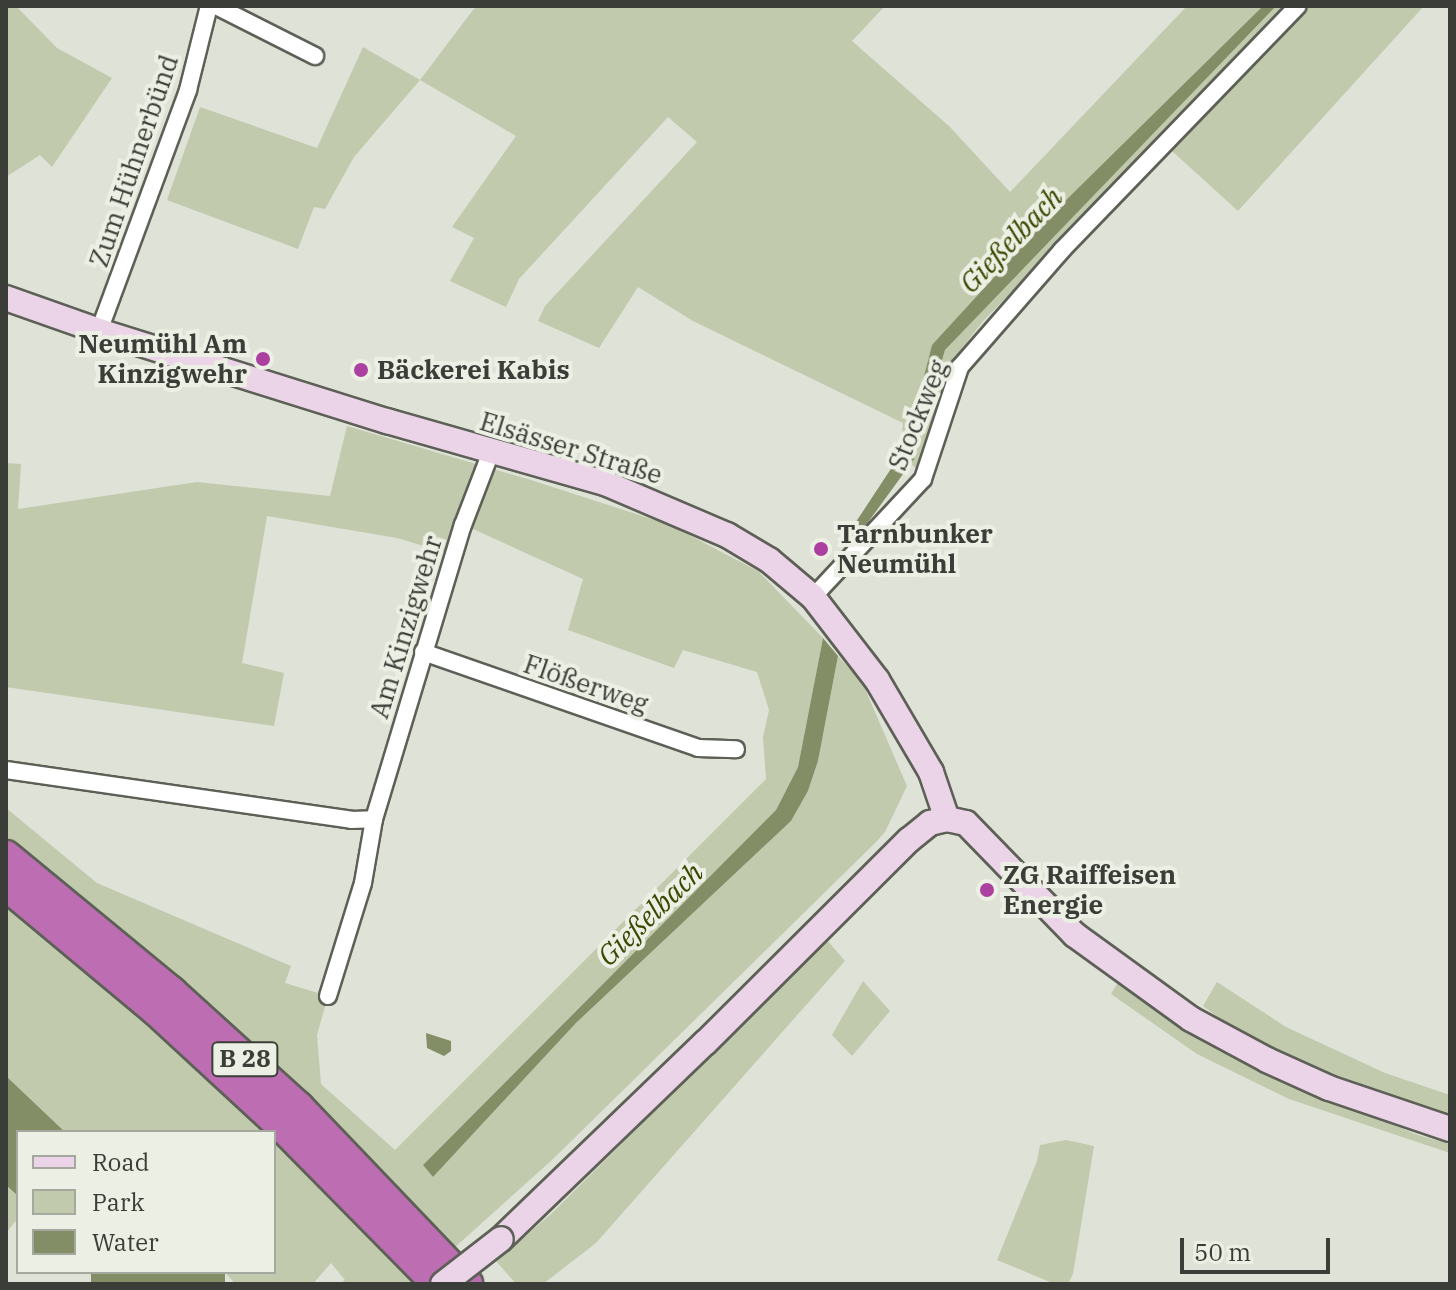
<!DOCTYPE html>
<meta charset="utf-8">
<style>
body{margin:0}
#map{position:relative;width:1456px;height:1290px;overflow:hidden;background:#dfe2d6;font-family:"IBM Plex Serif",serif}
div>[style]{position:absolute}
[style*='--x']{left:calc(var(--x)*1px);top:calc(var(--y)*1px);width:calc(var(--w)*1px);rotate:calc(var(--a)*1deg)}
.green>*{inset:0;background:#c1caad}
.water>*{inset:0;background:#838e66;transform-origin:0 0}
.roads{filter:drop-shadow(2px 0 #5d6056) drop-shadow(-2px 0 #5d6056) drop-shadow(0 2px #5d6056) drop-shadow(0 -2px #5d6056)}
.street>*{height:16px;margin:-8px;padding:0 8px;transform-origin:8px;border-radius:8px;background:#fff}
.secondary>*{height:24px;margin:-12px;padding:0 12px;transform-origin:12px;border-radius:12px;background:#ebd3e8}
.highway>*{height:30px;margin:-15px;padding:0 15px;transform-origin:15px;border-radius:15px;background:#bd6db2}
.bridges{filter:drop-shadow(2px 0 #5d6056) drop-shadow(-2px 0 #5d6056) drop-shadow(0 2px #5d6056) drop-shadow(0 -2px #5d6056)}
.secondary-bridge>*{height:24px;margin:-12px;padding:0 12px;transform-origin:12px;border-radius:12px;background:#ebd3e8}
.dots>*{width:22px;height:22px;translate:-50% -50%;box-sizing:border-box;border:4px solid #ecefe3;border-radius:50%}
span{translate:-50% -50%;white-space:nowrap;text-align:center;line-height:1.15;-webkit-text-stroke:8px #ecefe3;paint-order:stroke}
.shield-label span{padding:2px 6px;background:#ecefe3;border:2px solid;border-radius:6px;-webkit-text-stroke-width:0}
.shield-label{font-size:24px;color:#3b3d38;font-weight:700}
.street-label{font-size:26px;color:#3b3d38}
.poi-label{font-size:26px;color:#3b3d38;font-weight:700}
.right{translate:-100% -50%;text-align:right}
.left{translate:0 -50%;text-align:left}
.water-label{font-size:28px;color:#3b4802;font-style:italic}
.frame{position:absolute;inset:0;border:8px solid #3b3d38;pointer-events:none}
.legend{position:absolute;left:16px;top:1130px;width:260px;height:144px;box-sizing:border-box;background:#ecefe3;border:2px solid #a5a89f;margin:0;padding:10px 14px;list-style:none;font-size:24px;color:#3b3d38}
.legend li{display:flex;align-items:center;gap:16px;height:40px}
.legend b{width:40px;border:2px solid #a5a89f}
.scale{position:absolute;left:1180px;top:1238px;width:150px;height:36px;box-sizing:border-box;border:4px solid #3b3d38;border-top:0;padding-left:10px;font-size:24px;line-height:28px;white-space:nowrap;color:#3b3d38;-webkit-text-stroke:6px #ecefe3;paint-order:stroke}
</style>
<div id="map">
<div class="green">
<i style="clip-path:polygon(6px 6px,16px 6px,57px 48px,112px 78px,52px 167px,40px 155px,6px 177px)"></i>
<i style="clip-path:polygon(476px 6px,885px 6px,852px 41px,949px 126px,1010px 192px,1187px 6px,1263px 6px,932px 345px,914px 421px,900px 457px,903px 423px,693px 321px,638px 287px,599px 348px,538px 321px,545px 306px,697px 142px,668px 117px,519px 279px,506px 307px,450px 281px,474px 238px,452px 227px,516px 136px,420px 80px,354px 157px,325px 209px,314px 207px,298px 249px,167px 200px,200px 107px,317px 148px,363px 47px,420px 80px)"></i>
<i style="clip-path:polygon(1276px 6px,1424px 6px,1238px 211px,1161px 141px,983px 321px,949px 365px,917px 469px,911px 464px,921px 438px,945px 350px)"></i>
<i style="clip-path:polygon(347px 426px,534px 481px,670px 525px,758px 571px,823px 638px,798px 767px,776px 810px,423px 1165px,433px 1177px,576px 1023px,791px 821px,808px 791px,818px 761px,838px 656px,862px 682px,907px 786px,885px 832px,876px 842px,552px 1160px,453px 1249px,160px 965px,6px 839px,6px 808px,97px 883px,291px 966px,285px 983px,328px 996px,317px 1035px,321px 1084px,395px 1150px,766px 779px,763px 737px,769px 710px,757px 672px,683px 650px,674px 668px,568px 630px,583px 579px,464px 525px,454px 555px,397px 538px,267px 516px,242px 663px,284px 673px,274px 726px,6px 687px,6px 463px,21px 464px,18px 509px,197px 482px,330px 496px)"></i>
<i style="clip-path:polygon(6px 900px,153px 1022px,269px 1132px,65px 1132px,6px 1076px)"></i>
<i style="clip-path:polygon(827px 940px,845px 961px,596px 1243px,543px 1284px,516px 1284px,496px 1261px,551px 1214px)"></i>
<i style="clip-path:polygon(1120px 979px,1218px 1049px,1255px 1069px,1418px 1135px,1450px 1144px,1450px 1153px,1289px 1099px,1197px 1054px,1111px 994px)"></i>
<i style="clip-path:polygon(863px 981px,890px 1011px,852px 1056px,832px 1035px)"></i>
<i style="clip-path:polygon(1217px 982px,1286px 1027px,1385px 1073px,1450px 1095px,1450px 1120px,1363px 1089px,1238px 1032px,1203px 1006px)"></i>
<i style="clip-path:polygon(274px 1137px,419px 1284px,339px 1284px,345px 1280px,331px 1263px,313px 1284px,235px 1284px,225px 1272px,274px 1272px)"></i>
<i style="clip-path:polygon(1066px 1140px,1094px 1146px,1073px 1274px,1068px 1284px,1055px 1284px,997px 1260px,1037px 1161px,1040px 1145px)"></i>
<i style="clip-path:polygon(6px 1185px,18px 1196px,18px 1218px,6px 1233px)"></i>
</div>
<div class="water">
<i style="clip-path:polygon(1263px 6px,1276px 6px,945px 350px,914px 459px,853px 543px,844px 540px,906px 446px,932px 345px,1054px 212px)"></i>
<i style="clip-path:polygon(823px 638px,838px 656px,818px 761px,808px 791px,791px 821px,576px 1023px,433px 1177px,423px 1165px,776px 810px,798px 767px)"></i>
<i style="clip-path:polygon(426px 1033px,451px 1041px,451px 1051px,444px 1056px,427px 1048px)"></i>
<i style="clip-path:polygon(6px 1076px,65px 1132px,18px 1132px,18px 1196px,6px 1185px)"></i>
<i style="left:91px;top:1272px;width:134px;height:15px"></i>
</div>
<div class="roads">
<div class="street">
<i style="--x:216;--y:6;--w:111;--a:26.8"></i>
<i style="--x:99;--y:331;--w:257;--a:-69.7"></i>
<i style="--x:188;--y:90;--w:87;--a:-76"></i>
<i style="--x:813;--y:597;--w:161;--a:-47"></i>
<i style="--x:923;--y:479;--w:118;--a:-71.7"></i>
<i style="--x:960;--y:367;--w:155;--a:-48.9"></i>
<i style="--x:1062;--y:250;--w:339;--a:-46"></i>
<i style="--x:423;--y:652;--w:291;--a:19.2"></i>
<i style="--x:698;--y:748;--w:38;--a:2"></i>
<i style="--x:6;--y:770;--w:349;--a:8.2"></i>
<i style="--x:351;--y:820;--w:23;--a:-2"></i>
<i style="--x:374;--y:819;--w:307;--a:-73.2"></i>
<i style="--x:463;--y:525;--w:78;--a:-69"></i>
<i style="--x:328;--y:996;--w:118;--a:-72.8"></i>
<i style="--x:363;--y:883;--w:65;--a:-80.2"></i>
</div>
<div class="secondary">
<i style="--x:6;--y:298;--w:99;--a:19.5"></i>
<i style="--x:99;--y:331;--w:302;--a:17.4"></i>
<i style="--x:387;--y:421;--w:227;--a:15.9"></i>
<i style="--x:605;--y:483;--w:133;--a:23.1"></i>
<i style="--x:727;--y:535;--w:49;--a:30.8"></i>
<i style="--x:769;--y:560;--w:57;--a:40.1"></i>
<i style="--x:813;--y:597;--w:105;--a:52.4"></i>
<i style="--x:877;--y:680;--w:107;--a:59.6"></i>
<i style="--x:931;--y:772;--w:50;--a:71.2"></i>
<i style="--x:501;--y:1239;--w:283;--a:-43.9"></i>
<i style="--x:705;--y:1043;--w:288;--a:-44.9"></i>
<i style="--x:909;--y:840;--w:27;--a:-39"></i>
<i style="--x:930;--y:823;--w:17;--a:-13"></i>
<i style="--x:947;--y:819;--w:19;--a:12"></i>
<i style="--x:966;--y:823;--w:156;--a:45.8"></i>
<i style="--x:1075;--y:935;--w:143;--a:35.9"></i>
<i style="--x:1191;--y:1019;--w:86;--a:28.3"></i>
<i style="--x:1267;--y:1060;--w:68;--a:24.3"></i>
<i style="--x:1329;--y:1088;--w:128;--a:18.7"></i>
</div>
<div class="highway">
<i style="--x:6;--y:856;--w:214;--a:39.5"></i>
<i style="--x:171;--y:992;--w:171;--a:42.2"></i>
<i style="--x:298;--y:1107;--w:245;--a:46.3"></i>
<i style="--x:6;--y:885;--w:195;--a:39.8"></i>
<i style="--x:156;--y:1010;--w:173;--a:42.7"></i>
<i style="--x:283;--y:1127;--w:221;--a:45.4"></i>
</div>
</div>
<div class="bridges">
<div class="secondary-bridge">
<i style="--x:443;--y:1284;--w:73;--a:-37.8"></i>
</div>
</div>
<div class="dots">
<i style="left:263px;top:359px;background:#ac40a1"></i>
<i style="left:361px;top:370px;background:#ac40a1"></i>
<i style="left:821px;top:549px;background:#ac40a1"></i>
<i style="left:987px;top:890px;background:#ac40a1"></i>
</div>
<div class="shield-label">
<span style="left:245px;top:1059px">B 28</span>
</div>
<div class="street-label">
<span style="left:134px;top:161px;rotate:-71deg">Zum Hühnerbünd</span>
<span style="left:918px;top:415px;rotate:-68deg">Stockweg</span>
<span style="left:571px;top:448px;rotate:17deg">Elsässer Straße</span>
<span style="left:406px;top:627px;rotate:-73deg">Am Kinzigwehr</span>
<span style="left:586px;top:684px;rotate:19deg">Flößerweg</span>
</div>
<div class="poi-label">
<span class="right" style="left:247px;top:359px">Neumühl Am<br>Kinzigwehr</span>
<span class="left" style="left:377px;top:370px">Bäckerei Kabis</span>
<span class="left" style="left:837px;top:549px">Tarnbunker<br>Neumühl</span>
<span class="left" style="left:1003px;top:890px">ZG Raiffeisen<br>Energie</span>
</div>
<div class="water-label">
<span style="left:1011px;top:240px;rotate:-46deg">Gießelbach</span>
<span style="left:650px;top:914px;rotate:-44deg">Gießelbach</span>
</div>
<div class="frame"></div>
<ul class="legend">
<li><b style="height:10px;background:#ebd3e8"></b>Road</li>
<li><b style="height:22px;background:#c1caad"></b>Park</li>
<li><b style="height:22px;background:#838e66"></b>Water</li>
</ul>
<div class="scale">50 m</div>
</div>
